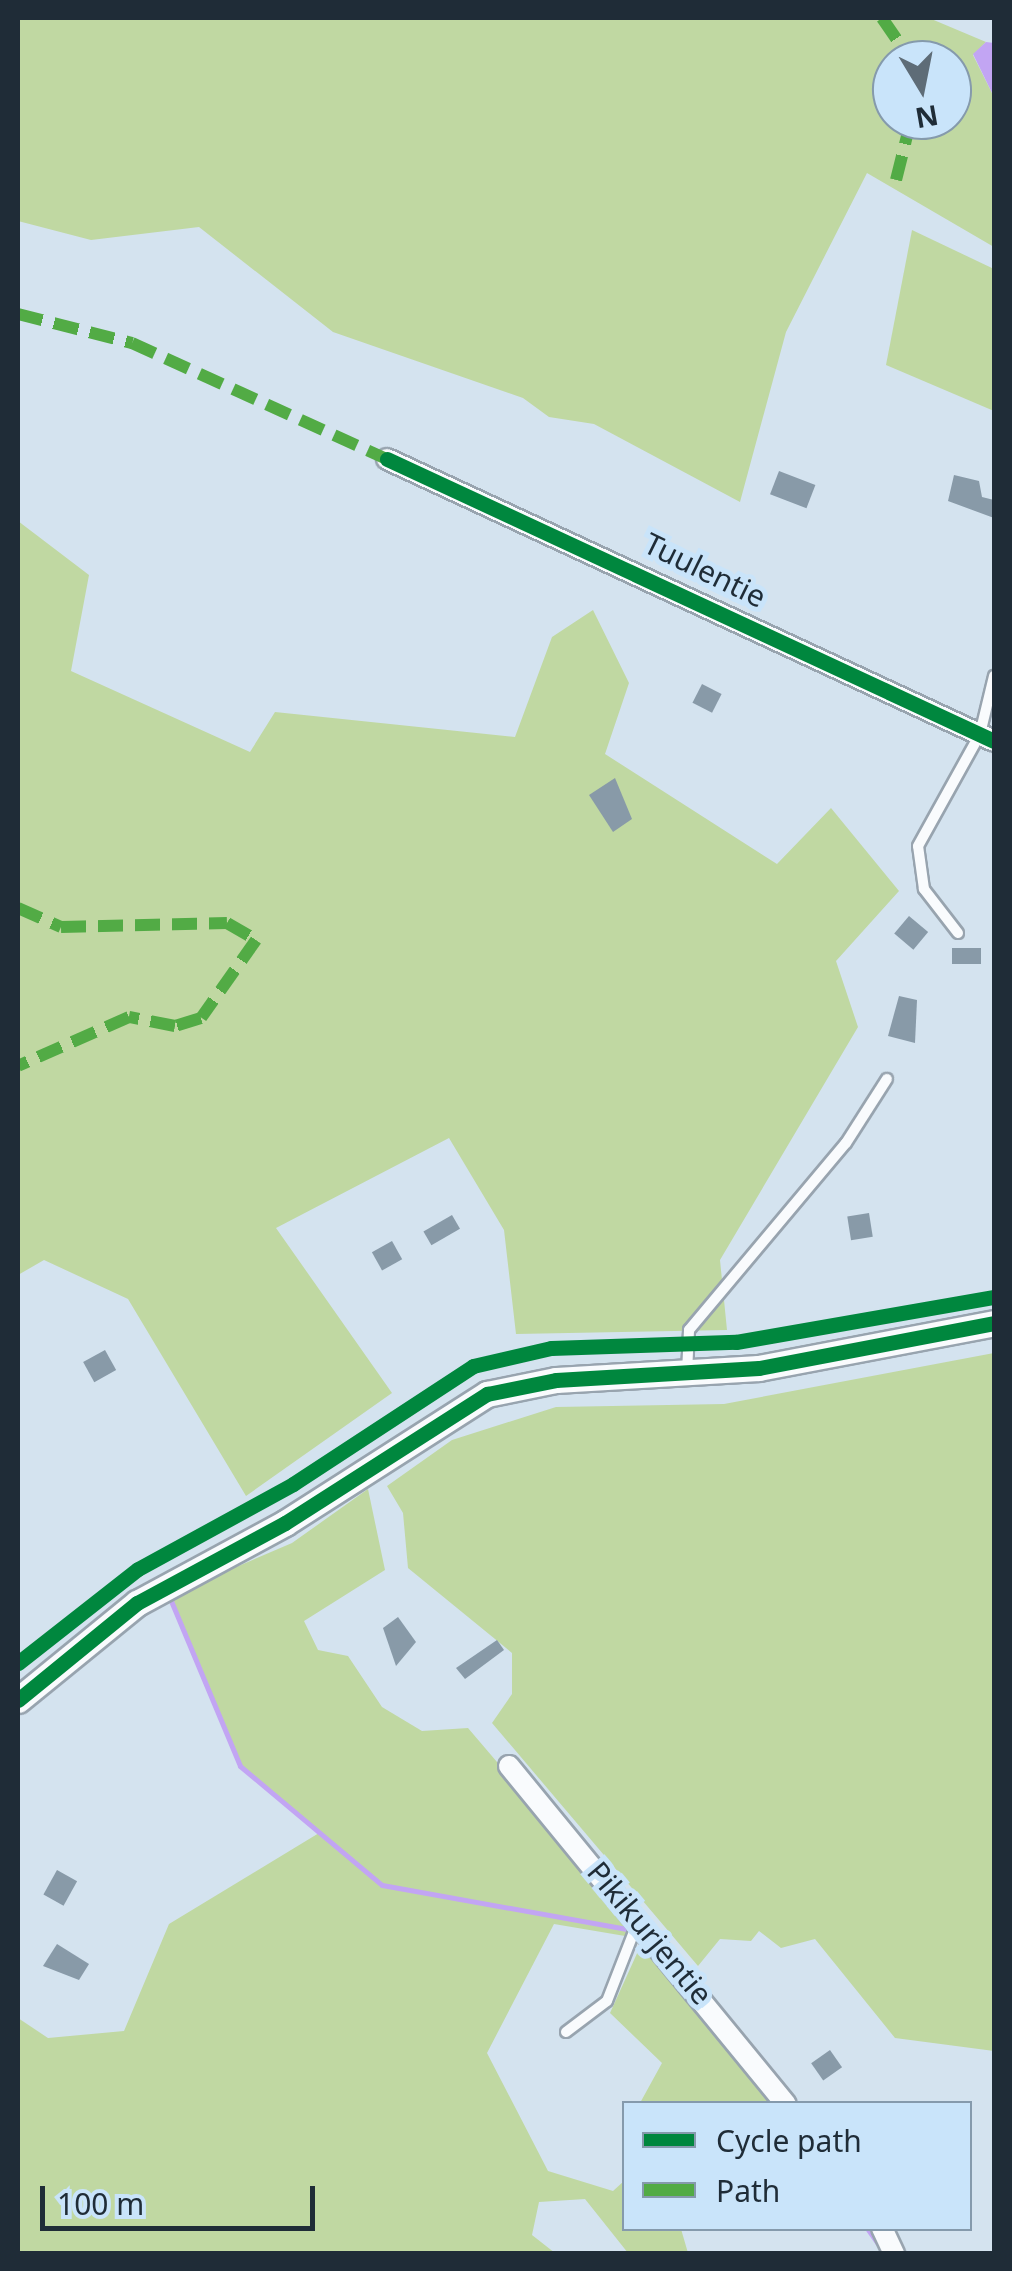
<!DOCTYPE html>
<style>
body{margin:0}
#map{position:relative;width:1012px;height:2271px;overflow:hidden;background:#d4e3ef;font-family:"Noto Sans",sans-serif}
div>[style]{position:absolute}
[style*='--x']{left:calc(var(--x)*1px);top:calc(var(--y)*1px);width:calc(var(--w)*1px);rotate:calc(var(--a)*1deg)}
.green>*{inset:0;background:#c0d8a2}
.water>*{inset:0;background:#c2a5f3}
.stream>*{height:5px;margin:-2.5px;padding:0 2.5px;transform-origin:2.5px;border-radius:2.5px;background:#c2a5f3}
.building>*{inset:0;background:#889aa8;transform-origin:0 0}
.roads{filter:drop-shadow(2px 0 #98a4af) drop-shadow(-2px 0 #98a4af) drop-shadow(0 2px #98a4af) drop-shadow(0 -2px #98a4af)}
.service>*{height:10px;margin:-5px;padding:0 5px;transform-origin:5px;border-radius:5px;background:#f9fbfd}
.minor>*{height:20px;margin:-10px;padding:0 10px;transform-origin:10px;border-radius:10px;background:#f9fbfd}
.tertiary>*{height:25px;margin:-12.5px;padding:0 12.5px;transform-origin:12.5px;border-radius:12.5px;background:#f9fbfd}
.quiet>*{height:12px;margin-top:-6px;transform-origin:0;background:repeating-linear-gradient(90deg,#52ab45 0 25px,transparent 0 37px)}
.cycleway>*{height:15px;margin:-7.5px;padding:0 7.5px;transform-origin:7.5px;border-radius:7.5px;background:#00873e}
span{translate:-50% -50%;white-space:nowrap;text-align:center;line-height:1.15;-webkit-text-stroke:10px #c9e4fa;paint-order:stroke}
.street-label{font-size:30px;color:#1f2c37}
.frame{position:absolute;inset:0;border:20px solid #1f2c37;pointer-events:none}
.legend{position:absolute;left:622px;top:2101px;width:350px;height:130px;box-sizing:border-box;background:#c9e4fa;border:2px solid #859aac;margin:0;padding:12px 18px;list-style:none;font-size:30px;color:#1f2c37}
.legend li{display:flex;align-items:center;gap:20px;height:50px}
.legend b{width:50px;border:2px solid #859aac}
.north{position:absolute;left:872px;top:40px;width:100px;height:100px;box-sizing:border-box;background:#c9e4fa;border:2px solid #859aac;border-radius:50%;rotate:170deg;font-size:28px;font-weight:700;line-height:40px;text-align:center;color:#1f2c37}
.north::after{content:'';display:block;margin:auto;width:35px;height:45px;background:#5e6c77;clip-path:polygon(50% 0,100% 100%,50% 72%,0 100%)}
.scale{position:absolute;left:40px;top:2186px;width:275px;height:45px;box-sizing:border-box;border:5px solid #1f2c37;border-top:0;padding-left:12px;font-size:30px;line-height:35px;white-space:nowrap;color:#1f2c37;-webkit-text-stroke:8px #c9e4fa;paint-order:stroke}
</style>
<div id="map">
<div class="green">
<i style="clip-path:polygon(evenodd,18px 18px,929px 18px,986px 42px,973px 55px,994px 97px,994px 247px,867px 173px,786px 332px,740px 502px,594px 424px,549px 417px,523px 398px,333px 332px,199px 227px,91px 240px,18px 221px,18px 18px,892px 60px,952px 60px,952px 120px,892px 120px,892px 60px)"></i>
<i style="clip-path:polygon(912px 230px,994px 269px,994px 411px,886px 365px)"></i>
<i style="clip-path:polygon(18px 521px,89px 575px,71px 671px,250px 752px,275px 712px,515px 737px,552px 637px,593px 610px,629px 683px,605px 754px,777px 864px,831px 808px,899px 891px,836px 961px,858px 1027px,720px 1260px,727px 1330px,516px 1334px,504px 1230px,449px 1138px,276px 1228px,392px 1393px,246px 1496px,128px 1299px,44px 1260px,18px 1275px)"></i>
<i style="clip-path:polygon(994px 1353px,994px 2051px,895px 2038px,815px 1939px,781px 1948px,759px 1931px,751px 1941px,720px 1939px,698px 1966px,492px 1723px,512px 1694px,512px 1653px,408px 1568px,403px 1513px,387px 1486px,452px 1440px,556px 1407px,724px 1404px)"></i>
<i style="clip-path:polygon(368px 1489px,385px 1570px,304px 1621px,318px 1650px,348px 1656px,382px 1707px,422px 1731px,468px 1728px,630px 1918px,625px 1936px,554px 1924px,487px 2053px,548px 2171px,613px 2191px,624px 2181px,624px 2228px,681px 2229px,688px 2253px,628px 2253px,585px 2199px,539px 2202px,532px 2235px,555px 2253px,18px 2253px,18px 2018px,48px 2038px,124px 2031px,169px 1924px,319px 1833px,240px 1766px,169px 1596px,292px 1543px)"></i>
<i style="clip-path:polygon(644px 1938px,777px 2103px,640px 2103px,662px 2063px,610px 2013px)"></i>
</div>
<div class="water">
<i style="clip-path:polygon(986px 42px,994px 43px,994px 97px,973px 54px)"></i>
</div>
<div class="stream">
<i style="--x:169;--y:1596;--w:184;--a:67.3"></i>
<i style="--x:240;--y:1766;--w:185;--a:40"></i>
<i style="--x:382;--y:1885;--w:253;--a:10.2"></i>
<i style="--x:867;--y:2228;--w:28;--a:55"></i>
</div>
<div class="building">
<i style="left:779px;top:471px;width:39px;height:25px;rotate:21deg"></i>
<i style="clip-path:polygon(954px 475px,979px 481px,982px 497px,994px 500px,994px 518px,948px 501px)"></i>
<i style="left:702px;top:684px;width:22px;height:21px;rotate:27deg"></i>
<i style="clip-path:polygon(615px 778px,632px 819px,613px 832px,589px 795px)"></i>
<i style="left:909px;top:916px;width:25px;height:23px;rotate:40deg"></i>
<i style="left:952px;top:948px;width:29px;height:16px"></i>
<i style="clip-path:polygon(899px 996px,917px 1000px,915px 1043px,888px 1036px)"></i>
<i style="left:869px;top:1213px;width:24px;height:22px;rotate:81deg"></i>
<i style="left:452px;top:1215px;width:16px;height:33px;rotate:60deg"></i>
<i style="left:392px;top:1241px;width:21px;height:23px;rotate:61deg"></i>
<i style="left:105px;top:1350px;width:23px;height:25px;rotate:61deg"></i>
<i style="clip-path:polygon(398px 1617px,416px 1642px,396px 1666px,383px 1628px)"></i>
<i style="clip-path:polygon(497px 1640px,504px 1650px,465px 1679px,456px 1668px)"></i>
<i style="left:57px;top:1870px;width:23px;height:28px;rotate:29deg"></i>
<i style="clip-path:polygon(57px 1944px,89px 1964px,79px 1980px,43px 1966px)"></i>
<i style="left:830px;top:2050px;width:21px;height:23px;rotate:55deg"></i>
</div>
<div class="roads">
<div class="service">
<i style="--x:958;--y:933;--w:56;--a:-127.7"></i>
<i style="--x:924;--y:889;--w:43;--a:-97.9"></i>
<i style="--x:918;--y:846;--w:128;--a:-61"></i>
<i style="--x:980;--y:734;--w:60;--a:-76.4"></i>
<i style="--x:687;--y:1373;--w:43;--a:-87.3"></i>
<i style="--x:689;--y:1330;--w:244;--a:-50"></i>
<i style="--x:846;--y:1143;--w:76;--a:-57.4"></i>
<i style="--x:566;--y:2032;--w:51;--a:-37.1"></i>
<i style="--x:607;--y:2001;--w:83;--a:-68.7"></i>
</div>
<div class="minor">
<i style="--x:387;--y:459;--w:669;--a:24.92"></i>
<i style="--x:509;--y:1766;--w:437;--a:50.7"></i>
<i style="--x:882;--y:2228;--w:29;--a:65"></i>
</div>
<div class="tertiary">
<i style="--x:18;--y:1700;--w:154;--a:-39.2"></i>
<i style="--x:137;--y:1603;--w:168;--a:-28.4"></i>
<i style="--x:285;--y:1523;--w:240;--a:-32.6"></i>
<i style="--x:487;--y:1394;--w:70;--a:-11.5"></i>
<i style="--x:556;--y:1380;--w:203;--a:-3.4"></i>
<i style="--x:759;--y:1368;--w:239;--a:-10.8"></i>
</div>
</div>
<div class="quiet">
<i style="--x:882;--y:18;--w:51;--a:55.4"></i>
<i style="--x:896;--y:180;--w:62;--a:-76"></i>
<i style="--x:18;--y:314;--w:118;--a:14.3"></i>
<i style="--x:132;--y:343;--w:280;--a:24.5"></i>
<i style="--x:18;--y:908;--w:47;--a:23.8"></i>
<i style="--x:61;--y:927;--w:166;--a:-1.4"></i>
<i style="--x:227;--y:923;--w:34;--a:30"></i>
<i style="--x:256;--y:940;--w:95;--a:125.2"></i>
<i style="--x:201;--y:1018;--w:27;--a:163"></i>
<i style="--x:175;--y:1026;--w:47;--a:-168.9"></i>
<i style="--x:129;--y:1017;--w:121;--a:156.2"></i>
</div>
<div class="cycleway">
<i style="--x:387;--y:459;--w:669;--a:24.92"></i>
<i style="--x:18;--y:1663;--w:152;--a:-38.1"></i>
<i style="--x:138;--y:1569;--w:177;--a:-28.7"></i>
<i style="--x:293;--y:1484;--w:215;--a:-33.2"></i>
<i style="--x:473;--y:1366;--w:80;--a:-13"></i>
<i style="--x:551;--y:1348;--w:185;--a:-1.9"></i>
<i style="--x:736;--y:1342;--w:262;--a:-9.9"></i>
<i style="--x:18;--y:1700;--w:154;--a:-39.2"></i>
<i style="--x:137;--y:1603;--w:168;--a:-28.4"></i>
<i style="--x:285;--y:1523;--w:240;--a:-32.6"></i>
<i style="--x:487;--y:1394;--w:70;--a:-11.5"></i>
<i style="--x:556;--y:1380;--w:203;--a:-3.4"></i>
<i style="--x:759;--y:1368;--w:239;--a:-10.8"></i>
</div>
<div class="street-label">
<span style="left:705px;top:570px;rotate:26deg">Tuulentie</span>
<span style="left:650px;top:1933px;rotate:50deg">Pikikurjentie</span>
</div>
<div class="frame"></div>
<ul class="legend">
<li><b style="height:12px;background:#00873e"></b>Cycle path</li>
<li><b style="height:12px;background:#52ab45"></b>Path</li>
</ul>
<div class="north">N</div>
<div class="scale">100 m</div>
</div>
